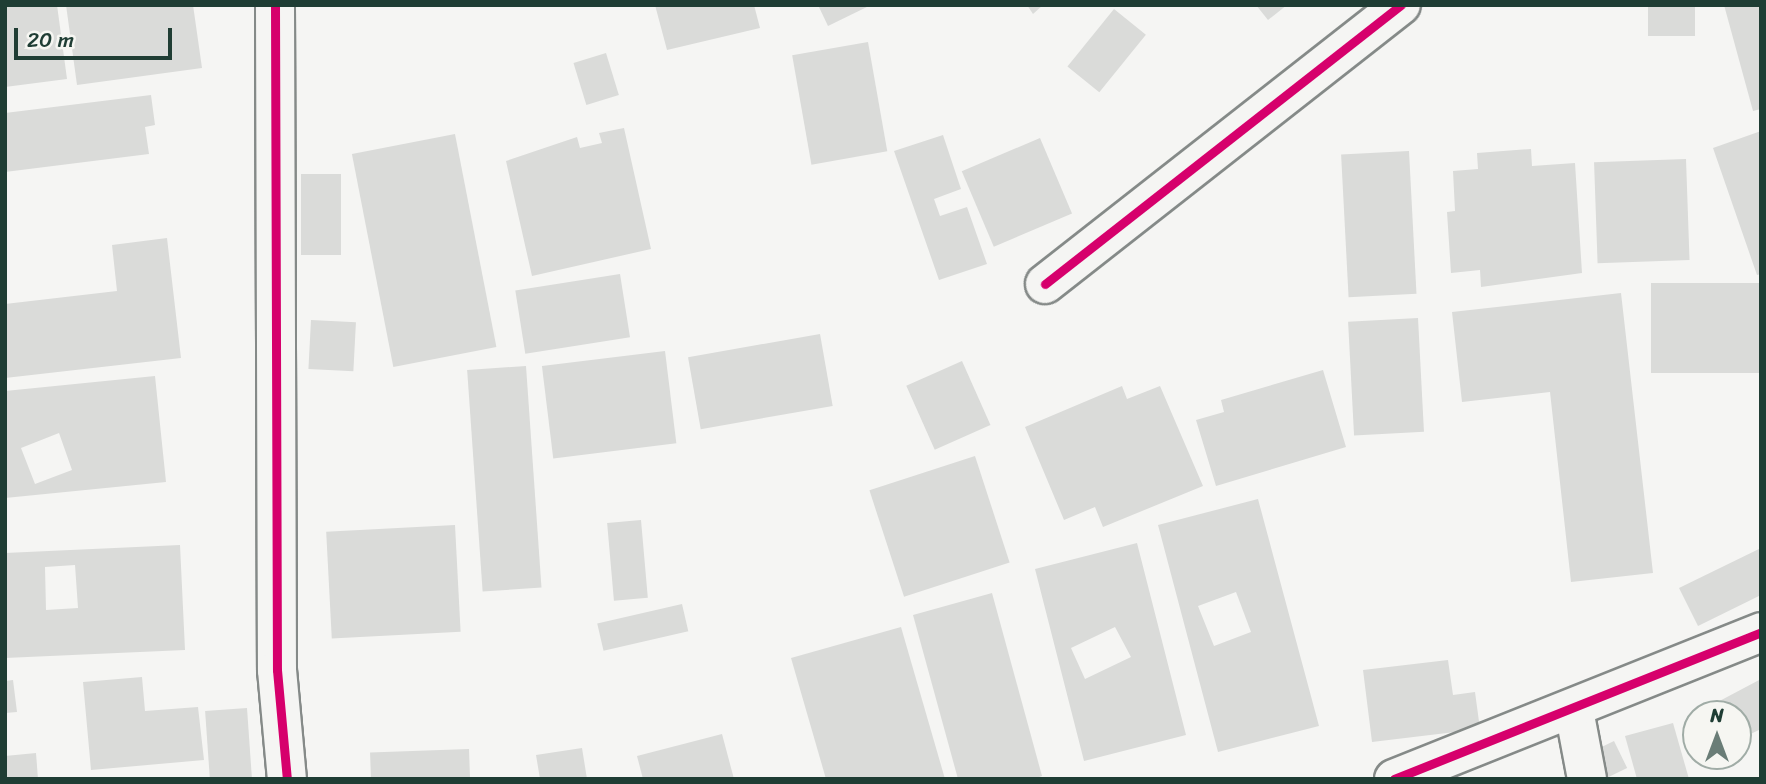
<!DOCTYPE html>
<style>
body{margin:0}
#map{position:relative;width:1766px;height:784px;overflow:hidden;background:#f5f5f3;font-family:Sriracha,sans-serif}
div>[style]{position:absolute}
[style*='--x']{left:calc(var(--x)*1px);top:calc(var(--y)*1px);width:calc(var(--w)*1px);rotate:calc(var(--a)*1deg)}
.building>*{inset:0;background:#dadbd9;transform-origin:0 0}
.roads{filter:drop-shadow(2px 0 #858a88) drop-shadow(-2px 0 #858a88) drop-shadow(0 2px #858a88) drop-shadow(0 -2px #858a88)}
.minor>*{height:38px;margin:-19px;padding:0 19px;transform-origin:19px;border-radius:19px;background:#f5f5f3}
.cycleway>*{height:9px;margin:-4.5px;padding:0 4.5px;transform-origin:4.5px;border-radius:4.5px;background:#d6006c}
span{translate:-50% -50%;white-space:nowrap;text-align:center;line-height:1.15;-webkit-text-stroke:6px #f6f6f2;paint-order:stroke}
.frame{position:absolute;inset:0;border:7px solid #1f3d34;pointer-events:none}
.north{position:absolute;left:1682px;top:700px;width:70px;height:70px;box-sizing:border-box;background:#f6f6f2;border:2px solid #a0aca6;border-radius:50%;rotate:0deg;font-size:19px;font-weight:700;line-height:28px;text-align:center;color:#1f3d34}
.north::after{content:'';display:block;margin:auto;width:24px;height:32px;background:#6a7d77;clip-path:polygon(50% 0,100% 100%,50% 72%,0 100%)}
.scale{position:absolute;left:14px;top:28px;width:158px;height:32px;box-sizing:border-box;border:4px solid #1f3d34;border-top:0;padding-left:9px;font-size:21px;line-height:24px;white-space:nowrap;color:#1f3d34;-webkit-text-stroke:5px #f6f6f2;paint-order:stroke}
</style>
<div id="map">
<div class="building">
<i style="clip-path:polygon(5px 5px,57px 5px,67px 79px,5px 87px)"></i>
<i style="clip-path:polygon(66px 5px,193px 5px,202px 68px,77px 85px)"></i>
<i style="clip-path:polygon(655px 5px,754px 5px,760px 28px,667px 50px)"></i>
<i style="clip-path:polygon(818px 5px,871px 5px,828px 26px)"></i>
<i style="clip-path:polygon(1027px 5px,1043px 5px,1033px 14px)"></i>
<i style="clip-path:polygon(1256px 5px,1287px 5px,1268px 20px)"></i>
<i style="left:1648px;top:5px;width:47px;height:31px"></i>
<i style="clip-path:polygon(1724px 5px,1761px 5px,1761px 109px,1753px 111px)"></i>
<i style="left:1114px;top:9px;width:41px;height:74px;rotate:39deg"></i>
<i style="left:868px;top:42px;width:111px;height:77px;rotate:80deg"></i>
<i style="left:606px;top:53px;width:44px;height:34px;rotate:73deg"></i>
<i style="clip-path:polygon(151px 95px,155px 125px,145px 127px,149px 154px,5px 172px,5px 113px)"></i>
<i style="clip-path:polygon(624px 128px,651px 249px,532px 276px,506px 161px,577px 137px,580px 148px,602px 143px,599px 133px)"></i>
<i style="clip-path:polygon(1761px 131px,1761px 274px,1757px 275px,1713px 148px)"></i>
<i style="left:455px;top:134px;width:217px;height:105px;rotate:79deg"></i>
<i style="clip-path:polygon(943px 135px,961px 189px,934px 199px,940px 216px,967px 207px,987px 264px,939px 280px,894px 151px)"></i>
<i style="left:1040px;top:138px;width:82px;height:85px;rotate:67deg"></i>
<i style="clip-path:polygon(1531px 149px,1532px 166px,1575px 163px,1582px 273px,1481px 287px,1480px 270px,1451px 273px,1447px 212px,1455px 211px,1453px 171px,1478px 169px,1477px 153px)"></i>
<i style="left:1409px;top:151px;width:143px;height:68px;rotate:87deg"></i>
<i style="left:1686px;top:159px;width:101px;height:92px;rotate:88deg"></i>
<i style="left:301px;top:174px;width:40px;height:81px"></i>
<i style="clip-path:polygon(167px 238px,181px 358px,5px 378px,5px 304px,117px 291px,112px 245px)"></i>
<i style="left:620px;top:274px;width:64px;height:106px;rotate:81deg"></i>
<i style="left:1761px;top:283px;width:90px;height:110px;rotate:90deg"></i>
<i style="clip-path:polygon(1621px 293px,1653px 573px,1571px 582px,1550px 392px,1462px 402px,1452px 312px)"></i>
<i style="left:1418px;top:318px;width:114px;height:70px;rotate:87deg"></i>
<i style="left:311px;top:320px;width:45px;height:49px;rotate:3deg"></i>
<i style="left:820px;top:334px;width:73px;height:134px;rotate:80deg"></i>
<i style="left:665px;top:351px;width:93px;height:124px;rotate:83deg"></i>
<i style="left:962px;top:361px;width:70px;height:61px;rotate:66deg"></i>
<i style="left:526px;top:366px;width:222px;height:59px;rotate:86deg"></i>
<i style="clip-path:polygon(1323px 370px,1346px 447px,1216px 486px,1196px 420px,1224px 412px,1221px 400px)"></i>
<i style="clip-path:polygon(evenodd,155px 376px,166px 482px,5px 498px,5px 391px,155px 376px,59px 433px,72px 470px,35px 484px,21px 448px,59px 433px)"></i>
<i style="clip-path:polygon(1122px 386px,1127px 399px,1160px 386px,1203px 486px,1103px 527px,1095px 507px,1064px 520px,1025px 427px)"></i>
<i style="left:975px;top:456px;width:112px;height:111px;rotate:72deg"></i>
<i style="clip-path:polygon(evenodd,1258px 499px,1319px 726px,1218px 752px,1158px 525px,1258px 499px,1236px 592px,1251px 632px,1214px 646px,1198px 606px,1236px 592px)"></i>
<i style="left:641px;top:520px;width:78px;height:34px;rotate:85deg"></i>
<i style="left:455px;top:525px;width:107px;height:129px;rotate:87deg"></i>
<i style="clip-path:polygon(evenodd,1137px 543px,1186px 735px,1084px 761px,1035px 569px,1137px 543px,1115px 627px,1131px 657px,1085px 679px,1071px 648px,1115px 627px)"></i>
<i style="clip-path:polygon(evenodd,180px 545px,185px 650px,5px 658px,5px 553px,180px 545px,75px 565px,78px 608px,46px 610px,45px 567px,75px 565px)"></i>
<i style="clip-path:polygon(1761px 548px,1761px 595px,1698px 626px,1679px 588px)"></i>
<i style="clip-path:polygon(992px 593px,1042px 776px,1034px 779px,958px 779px,913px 615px)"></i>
<i style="left:682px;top:604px;width:28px;height:87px;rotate:77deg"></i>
<i style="clip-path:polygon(901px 627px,945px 779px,826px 779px,791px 658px)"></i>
<i style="clip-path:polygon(1448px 660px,1453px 695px,1475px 692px,1480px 729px,1372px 742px,1363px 670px)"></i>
<i style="clip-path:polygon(142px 677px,145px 711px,198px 707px,204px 760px,91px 770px,83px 682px)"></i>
<i style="clip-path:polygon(1761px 679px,1761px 729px,1738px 740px,1738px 714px,1695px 714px)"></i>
<i style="clip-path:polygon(13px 680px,17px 712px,5px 713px,5px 681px)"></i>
<i style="left:247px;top:708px;width:71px;height:42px;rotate:86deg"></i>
<i style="clip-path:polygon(1673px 723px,1689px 779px,1637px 779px,1625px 736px)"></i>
<i style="clip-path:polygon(722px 734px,734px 779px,643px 779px,637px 756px)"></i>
<i style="left:1614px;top:741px;width:30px;height:23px;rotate:64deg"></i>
<i style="clip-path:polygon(582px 748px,587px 779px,540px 779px,536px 755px)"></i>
<i style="left:469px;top:749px;width:30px;height:99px;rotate:88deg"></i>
<i style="clip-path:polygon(36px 753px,38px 779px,5px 779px,5px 756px)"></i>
</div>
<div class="roads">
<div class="minor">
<i style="--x:275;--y:5;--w:665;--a:89.83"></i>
<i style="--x:277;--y:670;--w:109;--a:84.8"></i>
<i style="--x:1045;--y:284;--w:452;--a:-38.1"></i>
<i style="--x:1574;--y:710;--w:70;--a:79.3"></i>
<i style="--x:1394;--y:779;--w:395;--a:-21.8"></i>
</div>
</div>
<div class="cycleway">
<i style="--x:275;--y:5;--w:665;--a:89.83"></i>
<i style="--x:277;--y:670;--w:109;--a:84.8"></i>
<i style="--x:1045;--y:284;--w:452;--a:-38.1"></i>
<i style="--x:1394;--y:779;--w:395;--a:-21.8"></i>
</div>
<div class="frame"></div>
<div class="north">N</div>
<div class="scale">20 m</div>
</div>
